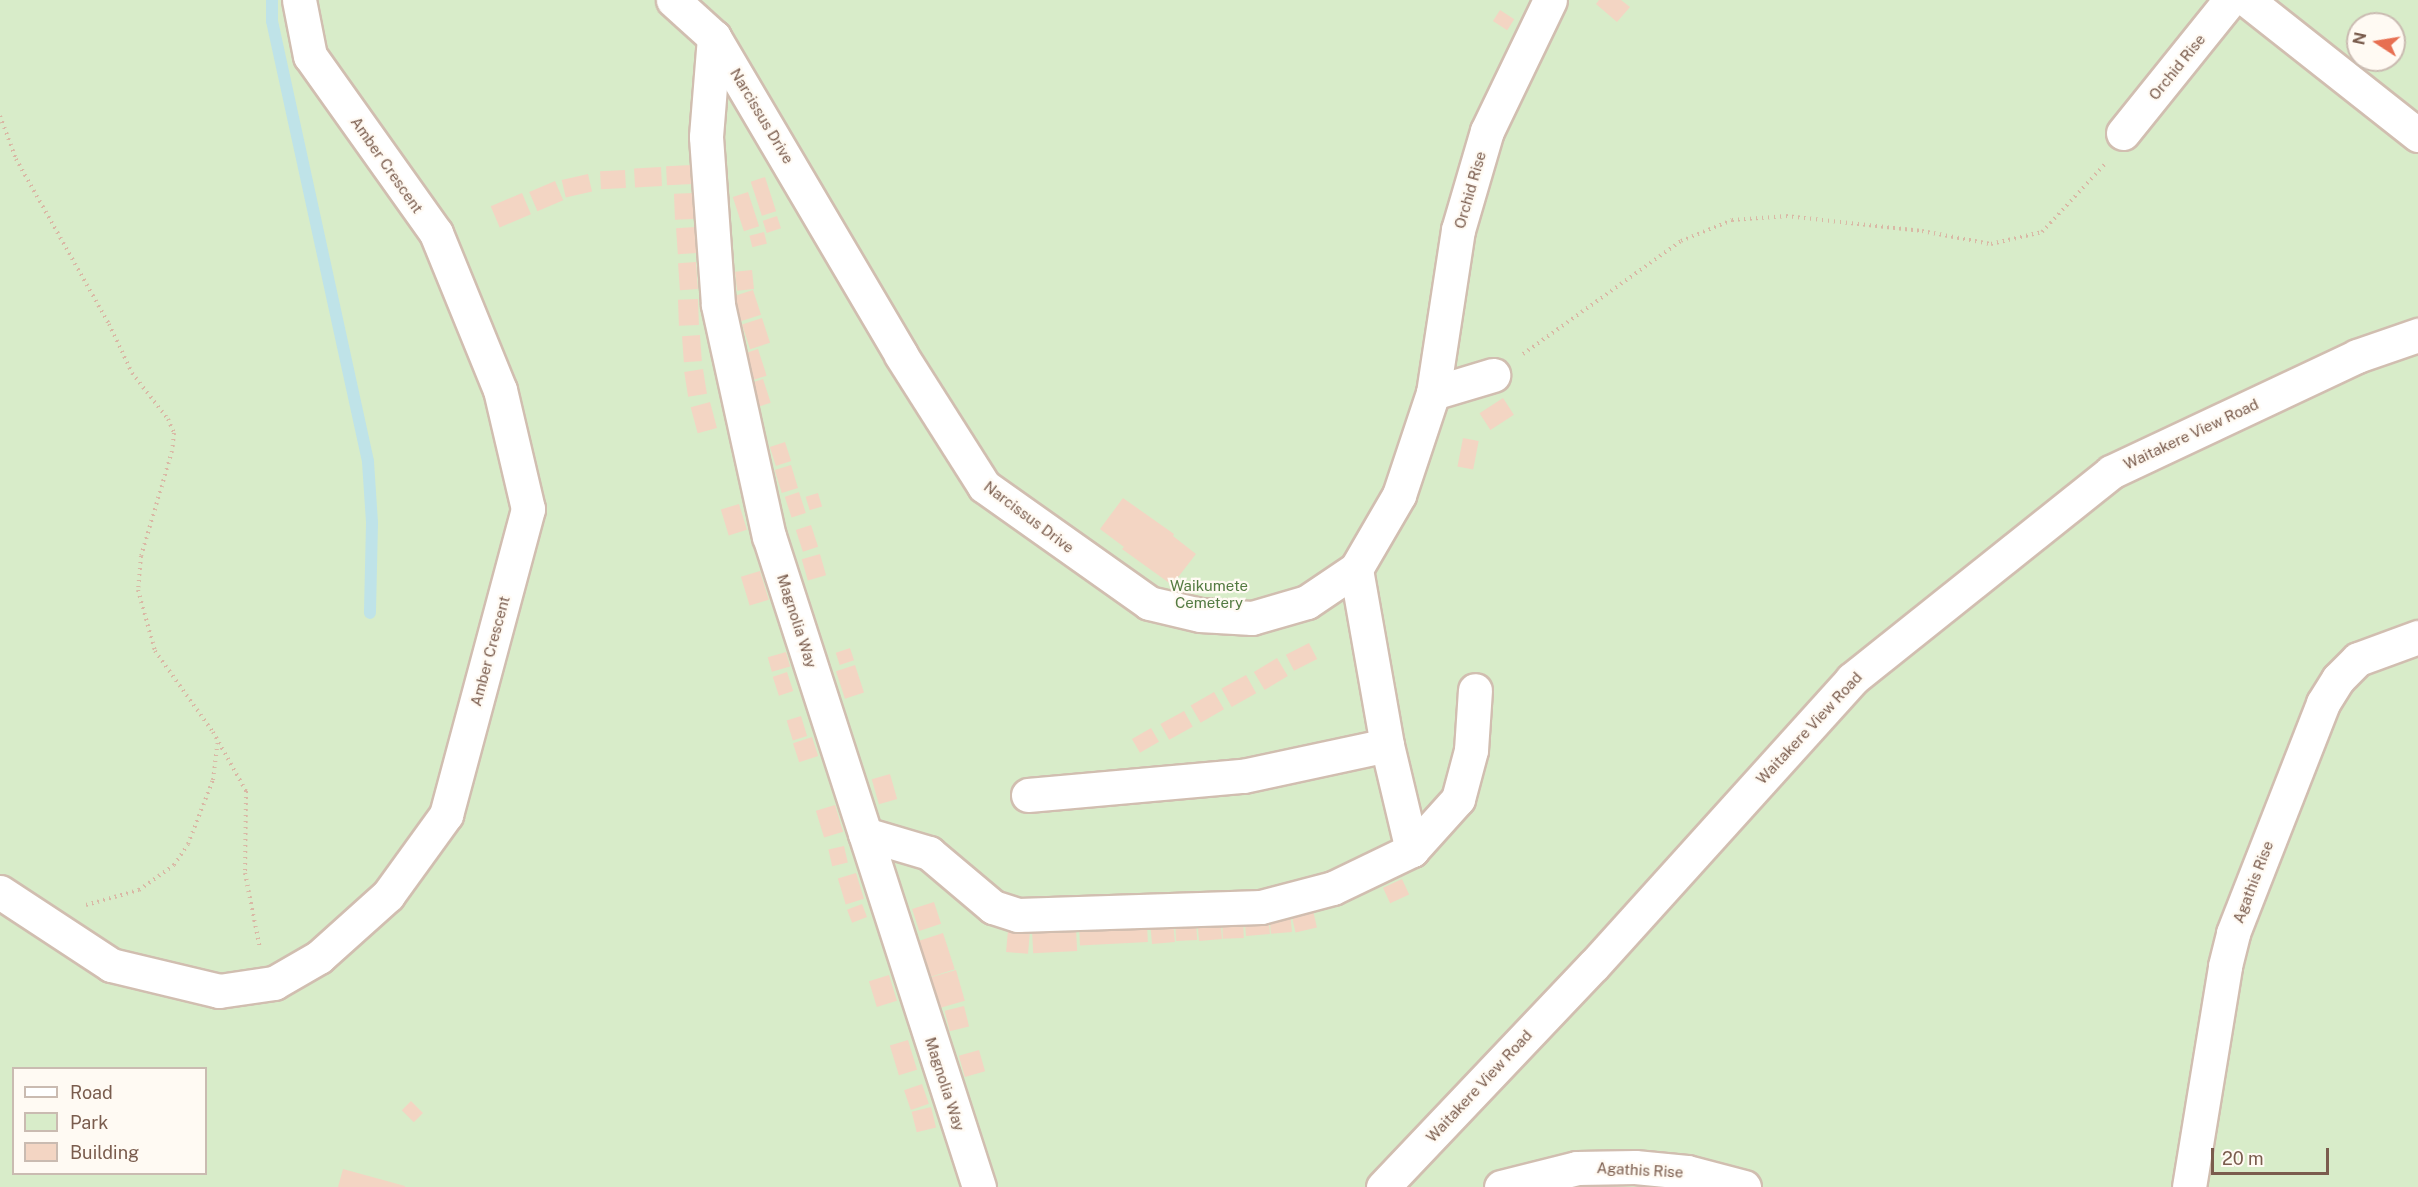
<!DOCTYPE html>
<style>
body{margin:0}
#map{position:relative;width:2418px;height:1187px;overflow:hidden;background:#fdf6ec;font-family:"Public Sans",sans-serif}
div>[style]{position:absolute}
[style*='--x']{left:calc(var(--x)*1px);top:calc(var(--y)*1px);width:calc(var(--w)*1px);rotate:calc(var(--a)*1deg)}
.green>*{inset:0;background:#d8ecc9}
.stream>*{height:12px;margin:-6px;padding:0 6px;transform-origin:6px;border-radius:6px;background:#bfe3e8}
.building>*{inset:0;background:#f3d5c3;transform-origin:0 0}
.path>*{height:4px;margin-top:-2px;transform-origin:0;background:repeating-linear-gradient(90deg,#d9b8a5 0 1.5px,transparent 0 6px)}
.roads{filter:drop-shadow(2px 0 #d1beb0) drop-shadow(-2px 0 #d1beb0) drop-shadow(0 2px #d1beb0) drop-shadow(0 -2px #d1beb0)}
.minor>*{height:33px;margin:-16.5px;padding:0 16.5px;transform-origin:16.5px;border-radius:16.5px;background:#fff}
span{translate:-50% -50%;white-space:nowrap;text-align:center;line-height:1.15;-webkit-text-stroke:4.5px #fffaf3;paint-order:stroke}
.street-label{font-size:15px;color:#7a5c4d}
.park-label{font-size:15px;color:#537a41}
.legend{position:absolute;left:12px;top:1067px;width:195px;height:108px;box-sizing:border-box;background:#fffaf3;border:2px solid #cabbb1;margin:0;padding:8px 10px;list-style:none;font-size:18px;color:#7a5c4d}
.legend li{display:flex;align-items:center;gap:12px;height:30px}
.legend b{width:30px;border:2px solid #cabbb1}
.north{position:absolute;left:2346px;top:12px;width:60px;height:60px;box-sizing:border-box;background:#fffaf3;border:2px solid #cabbb1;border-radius:50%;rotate:282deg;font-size:16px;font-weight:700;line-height:24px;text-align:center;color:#7a5c4d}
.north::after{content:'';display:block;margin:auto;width:21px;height:27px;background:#e76f51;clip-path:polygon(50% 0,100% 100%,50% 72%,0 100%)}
.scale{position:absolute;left:2211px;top:1148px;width:118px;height:27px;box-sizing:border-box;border:3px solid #7a5c4d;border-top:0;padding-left:8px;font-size:18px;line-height:21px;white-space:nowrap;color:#7a5c4d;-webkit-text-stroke:4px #fffaf3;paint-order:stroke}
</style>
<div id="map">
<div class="green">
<i style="clip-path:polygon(evenodd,0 0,2418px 0,2418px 1187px,0 1187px,0 0,2358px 24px,2394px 24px,2394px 60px,2358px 60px,2358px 24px,0 0,14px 1068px,206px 1068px,206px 1174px,14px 1174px,14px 1068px)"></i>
</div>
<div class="stream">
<i style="--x:272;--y:0;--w:21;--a:90"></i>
<i style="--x:272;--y:21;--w:451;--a:77.7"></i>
<i style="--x:368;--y:462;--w:61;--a:86.2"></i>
<i style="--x:372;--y:523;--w:90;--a:91.3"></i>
</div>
<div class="building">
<i style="clip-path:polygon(1599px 0,1621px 0,1630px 7px,1617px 22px,1596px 4px)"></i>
<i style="left:1500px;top:10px;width:17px;height:13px;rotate:33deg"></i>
<i style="left:692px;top:165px;width:19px;height:26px;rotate:87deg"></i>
<i style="left:661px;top:167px;width:19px;height:27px;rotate:87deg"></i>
<i style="left:625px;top:170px;width:18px;height:25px;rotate:87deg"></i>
<i style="left:588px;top:174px;width:18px;height:27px;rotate:77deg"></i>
<i style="left:765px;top:177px;width:36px;height:15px;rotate:72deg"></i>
<i style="left:555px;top:181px;width:21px;height:28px;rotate:67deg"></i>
<i style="left:748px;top:192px;width:36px;height:16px;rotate:72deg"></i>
<i style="left:522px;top:193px;width:23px;height:34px;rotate:67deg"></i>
<i style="left:693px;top:193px;width:26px;height:19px;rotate:88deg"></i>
<i style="left:777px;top:216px;width:13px;height:15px;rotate:72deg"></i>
<i style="left:695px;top:227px;width:26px;height:19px;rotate:86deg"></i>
<i style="left:764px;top:232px;width:12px;height:15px;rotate:76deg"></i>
<i style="left:696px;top:262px;width:27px;height:18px;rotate:86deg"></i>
<i style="left:752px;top:270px;width:19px;height:17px;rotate:84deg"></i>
<i style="left:753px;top:290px;width:26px;height:22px;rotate:72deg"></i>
<i style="left:698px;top:299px;width:26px;height:20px;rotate:88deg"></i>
<i style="left:762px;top:318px;width:26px;height:21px;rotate:72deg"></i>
<i style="left:700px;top:335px;width:26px;height:18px;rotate:86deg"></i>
<i style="left:758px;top:349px;width:28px;height:21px;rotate:72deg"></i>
<i style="left:703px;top:369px;width:25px;height:19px;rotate:81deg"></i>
<i style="left:763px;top:379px;width:25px;height:17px;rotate:72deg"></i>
<i style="left:1503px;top:398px;width:20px;height:28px;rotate:57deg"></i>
<i style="left:710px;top:402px;width:27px;height:20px;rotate:75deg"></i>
<i style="left:1463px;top:438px;width:16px;height:29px;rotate:11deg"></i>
<i style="left:785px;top:442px;width:20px;height:16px;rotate:72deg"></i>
<i style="left:791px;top:465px;width:24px;height:17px;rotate:73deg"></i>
<i style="left:799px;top:492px;width:22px;height:15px;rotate:72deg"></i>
<i style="left:818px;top:493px;width:14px;height:13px;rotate:73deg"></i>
<i style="clip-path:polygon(1123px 498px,1174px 534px,1173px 536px,1196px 554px,1172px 585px,1122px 549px,1124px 547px,1100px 529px)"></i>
<i style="left:739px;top:504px;width:27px;height:19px;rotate:73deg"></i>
<i style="left:811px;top:525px;width:23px;height:16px;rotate:72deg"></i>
<i style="left:820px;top:554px;width:22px;height:19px;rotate:74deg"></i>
<i style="left:760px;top:571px;width:30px;height:20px;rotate:73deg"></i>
<i style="left:1309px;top:643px;width:18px;height:26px;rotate:63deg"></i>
<i style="left:850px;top:648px;width:13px;height:15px;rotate:72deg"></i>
<i style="left:786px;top:652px;width:15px;height:19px;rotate:74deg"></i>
<i style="left:1277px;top:658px;width:21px;height:27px;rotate:59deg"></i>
<i style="left:855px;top:665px;width:29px;height:20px;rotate:72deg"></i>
<i style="left:787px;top:672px;width:20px;height:15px;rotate:72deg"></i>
<i style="left:1246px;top:675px;width:21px;height:28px;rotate:61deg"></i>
<i style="left:1214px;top:692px;width:20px;height:27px;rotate:60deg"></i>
<i style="left:1184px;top:711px;width:18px;height:27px;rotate:61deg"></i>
<i style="left:801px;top:716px;width:21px;height:15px;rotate:73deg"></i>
<i style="left:1151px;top:728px;width:16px;height:22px;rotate:60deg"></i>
<i style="left:812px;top:737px;width:20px;height:20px;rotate:72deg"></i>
<i style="left:890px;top:774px;width:26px;height:19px;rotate:74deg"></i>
<i style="left:835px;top:805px;width:28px;height:20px;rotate:73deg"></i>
<i style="left:844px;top:846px;width:17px;height:16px;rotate:77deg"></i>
<i style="left:856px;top:873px;width:27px;height:19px;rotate:73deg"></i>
<i style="left:1402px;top:879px;width:17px;height:21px;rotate:65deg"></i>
<i style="left:934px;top:902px;width:23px;height:23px;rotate:72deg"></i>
<i style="left:862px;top:904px;width:14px;height:16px;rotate:69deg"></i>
<i style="left:1312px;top:906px;width:22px;height:22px;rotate:77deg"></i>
<i style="left:1290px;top:910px;width:22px;height:21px;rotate:85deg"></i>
<i style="left:1268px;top:912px;width:22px;height:24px;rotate:85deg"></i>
<i style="left:1243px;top:915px;width:23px;height:21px;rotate:88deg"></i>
<i style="left:1220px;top:916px;width:23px;height:23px;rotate:85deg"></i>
<i style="left:1196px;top:919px;width:21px;height:21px;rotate:87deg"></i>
<i style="left:1173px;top:920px;width:22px;height:23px;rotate:85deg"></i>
<i style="left:1147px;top:925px;width:17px;height:68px;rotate:87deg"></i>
<i style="left:1076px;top:929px;width:22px;height:44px;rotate:87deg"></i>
<i style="left:1008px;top:930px;width:22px;height:22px;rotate:5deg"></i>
<i style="left:943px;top:933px;width:38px;height:25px;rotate:72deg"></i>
<i style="left:956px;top:970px;width:32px;height:26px;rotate:74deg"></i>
<i style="left:889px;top:975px;width:27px;height:21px;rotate:73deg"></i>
<i style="left:964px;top:1006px;width:21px;height:20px;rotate:76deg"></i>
<i style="left:908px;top:1040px;width:31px;height:19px;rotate:73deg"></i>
<i style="left:979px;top:1050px;width:22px;height:21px;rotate:74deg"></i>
<i style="left:922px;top:1084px;width:21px;height:19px;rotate:71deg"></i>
<i style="left:411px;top:1101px;width:17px;height:13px;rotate:45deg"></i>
<i style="left:931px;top:1107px;width:21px;height:20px;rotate:76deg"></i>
<i style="clip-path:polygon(343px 1169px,405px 1186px,405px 1187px,338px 1187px)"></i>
</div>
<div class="path">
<i style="--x:0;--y:116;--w:46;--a:69.6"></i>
<i style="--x:16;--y:159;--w:189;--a:60.6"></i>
<i style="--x:109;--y:324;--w:54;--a:64.9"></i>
<i style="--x:132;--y:373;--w:58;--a:52"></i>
<i style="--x:168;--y:419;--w:15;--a:67"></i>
<i style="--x:174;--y:433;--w:18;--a:96"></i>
<i style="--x:172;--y:451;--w:109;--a:106.4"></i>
<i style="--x:141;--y:556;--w:34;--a:95"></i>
<i style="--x:138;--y:590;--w:63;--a:74.4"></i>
<i style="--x:155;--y:651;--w:100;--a:54.4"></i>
<i style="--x:213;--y:732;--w:68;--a:60.8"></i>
<i style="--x:246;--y:791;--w:82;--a:90.7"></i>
<i style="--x:245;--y:873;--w:77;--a:78.8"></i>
<i style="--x:1523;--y:354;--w:194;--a:-35.6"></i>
<i style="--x:1681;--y:241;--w:55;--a:-22.4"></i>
<i style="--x:1732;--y:220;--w:54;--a:-4.2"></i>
<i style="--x:1786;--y:216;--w:137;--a:6.3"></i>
<i style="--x:1922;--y:231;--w:70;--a:10.7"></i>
<i style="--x:1991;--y:244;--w:52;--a:-13.2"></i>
<i style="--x:2042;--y:232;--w:93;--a:-47.2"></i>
<i style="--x:86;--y:905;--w:55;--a:-15.8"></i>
<i style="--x:139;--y:890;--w:43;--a:-35.5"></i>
<i style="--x:174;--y:865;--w:25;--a:-56"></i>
<i style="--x:188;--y:844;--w:69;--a:-68.7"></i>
<i style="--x:213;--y:780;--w:40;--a:-82.9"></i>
</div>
<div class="roads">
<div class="minor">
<i style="--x:673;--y:0;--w:55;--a:42.1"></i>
<i style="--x:714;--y:37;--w:369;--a:59.5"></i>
<i style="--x:901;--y:355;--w:155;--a:57.6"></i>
<i style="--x:984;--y:486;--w:202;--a:35.3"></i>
<i style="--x:1149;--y:603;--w:52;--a:13.2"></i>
<i style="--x:1200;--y:615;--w:52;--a:3.3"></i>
<i style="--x:1252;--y:618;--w:57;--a:-16.2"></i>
<i style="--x:1307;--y:602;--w:59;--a:-34"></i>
<i style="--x:1356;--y:569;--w:86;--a:-59.8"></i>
<i style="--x:1399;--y:495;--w:108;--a:-71.6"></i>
<i style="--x:1433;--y:393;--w:165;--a:-81.3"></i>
<i style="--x:1458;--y:230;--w:103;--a:-73.7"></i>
<i style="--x:1487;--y:131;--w:145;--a:-64.3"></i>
<i style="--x:2247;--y:0;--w:218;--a:38.3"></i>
<i style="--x:714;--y:37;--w:100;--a:94.6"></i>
<i style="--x:706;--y:137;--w:168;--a:85.9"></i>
<i style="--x:718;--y:305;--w:237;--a:77.6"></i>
<i style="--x:769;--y:536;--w:684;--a:72.12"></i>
<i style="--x:2123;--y:133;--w:171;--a:-51.2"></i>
<i style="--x:1433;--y:393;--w:63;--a:-16.7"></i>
<i style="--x:1356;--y:569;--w:179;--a:80"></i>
<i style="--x:1387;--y:745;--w:108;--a:76.6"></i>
<i style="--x:1028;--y:795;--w:216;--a:-5.1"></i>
<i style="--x:1243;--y:776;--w:147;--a:-12.1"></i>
<i style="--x:865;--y:834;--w:67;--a:16.5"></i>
<i style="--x:929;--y:853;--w:84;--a:40.2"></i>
<i style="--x:993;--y:907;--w:26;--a:18"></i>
<i style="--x:1018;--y:915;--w:243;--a:-1.9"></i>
<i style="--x:1261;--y:907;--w:74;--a:-14.8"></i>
<i style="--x:1333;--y:888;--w:88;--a:-25.7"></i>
<i style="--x:1412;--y:850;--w:69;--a:-48"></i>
<i style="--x:1458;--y:799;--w:51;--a:-75.1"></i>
<i style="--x:1471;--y:750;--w:60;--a:-86.2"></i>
<i style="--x:0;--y:892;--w:133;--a:33.3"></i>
<i style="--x:111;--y:965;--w:111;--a:13.5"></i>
<i style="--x:219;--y:991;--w:56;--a:-8.3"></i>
<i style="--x:274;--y:983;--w:52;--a:-30"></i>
<i style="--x:319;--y:957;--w:93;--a:-41.9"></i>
<i style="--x:388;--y:895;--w:99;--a:-54.1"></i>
<i style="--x:446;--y:815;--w:317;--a:-75"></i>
<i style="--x:528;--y:509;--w:122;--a:-103.2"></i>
<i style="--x:500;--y:390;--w:170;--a:-112.2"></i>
<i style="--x:436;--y:233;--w:217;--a:-125.4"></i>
<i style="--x:310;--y:56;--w:57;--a:-101.1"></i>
<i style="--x:1383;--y:1187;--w:306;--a:-46.5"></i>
<i style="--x:1594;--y:965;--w:385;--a:-47.9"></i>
<i style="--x:1852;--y:679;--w:332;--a:-38.6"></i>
<i style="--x:2111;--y:472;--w:272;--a:-25.2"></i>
<i style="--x:2357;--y:356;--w:65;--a:-19"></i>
<i style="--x:1501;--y:1187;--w:78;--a:-14"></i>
<i style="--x:1577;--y:1168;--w:58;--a:-1"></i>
<i style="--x:1635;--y:1167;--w:52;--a:5.5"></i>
<i style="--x:1687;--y:1172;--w:59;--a:14.7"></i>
<i style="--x:2189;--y:1187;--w:224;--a:-80.7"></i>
<i style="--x:2225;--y:966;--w:34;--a:-76"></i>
<i style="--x:2233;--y:933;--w:247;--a:-68.6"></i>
<i style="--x:2323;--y:703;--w:28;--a:-58"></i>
<i style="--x:2338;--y:679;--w:28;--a:-45"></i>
<i style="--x:2358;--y:659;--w:64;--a:-20.1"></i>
</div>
</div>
<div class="street-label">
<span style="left:2177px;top:67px;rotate:-51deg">Orchid Rise</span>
<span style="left:762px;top:116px;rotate:59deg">Narcissus Drive</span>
<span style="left:387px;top:165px;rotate:55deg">Amber Crescent</span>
<span style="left:1470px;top:190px;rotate:-74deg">Orchid Rise</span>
<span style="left:2191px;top:434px;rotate:-25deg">Waitakere View Road</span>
<span style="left:1029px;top:517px;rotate:37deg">Narcissus Drive</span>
<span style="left:797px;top:621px;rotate:72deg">Magnolia Way</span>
<span style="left:490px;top:651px;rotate:-75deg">Amber Crescent</span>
<span style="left:1809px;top:728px;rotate:-47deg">Waitakere View Road</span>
<span style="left:2253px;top:882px;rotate:-69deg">Agathis Rise</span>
<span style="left:945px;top:1084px;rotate:72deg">Magnolia Way</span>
<span style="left:1479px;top:1086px;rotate:-47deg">Waitakere View Road</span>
<span style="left:1640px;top:1170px;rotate:3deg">Agathis Rise</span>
</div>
<div class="park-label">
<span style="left:1209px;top:594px">Waikumete<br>Cemetery</span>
</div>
<ul class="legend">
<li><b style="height:8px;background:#fff"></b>Road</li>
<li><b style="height:16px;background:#d8ecc9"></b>Park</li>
<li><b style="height:16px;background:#f3d5c3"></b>Building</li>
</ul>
<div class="north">N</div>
<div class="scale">20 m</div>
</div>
